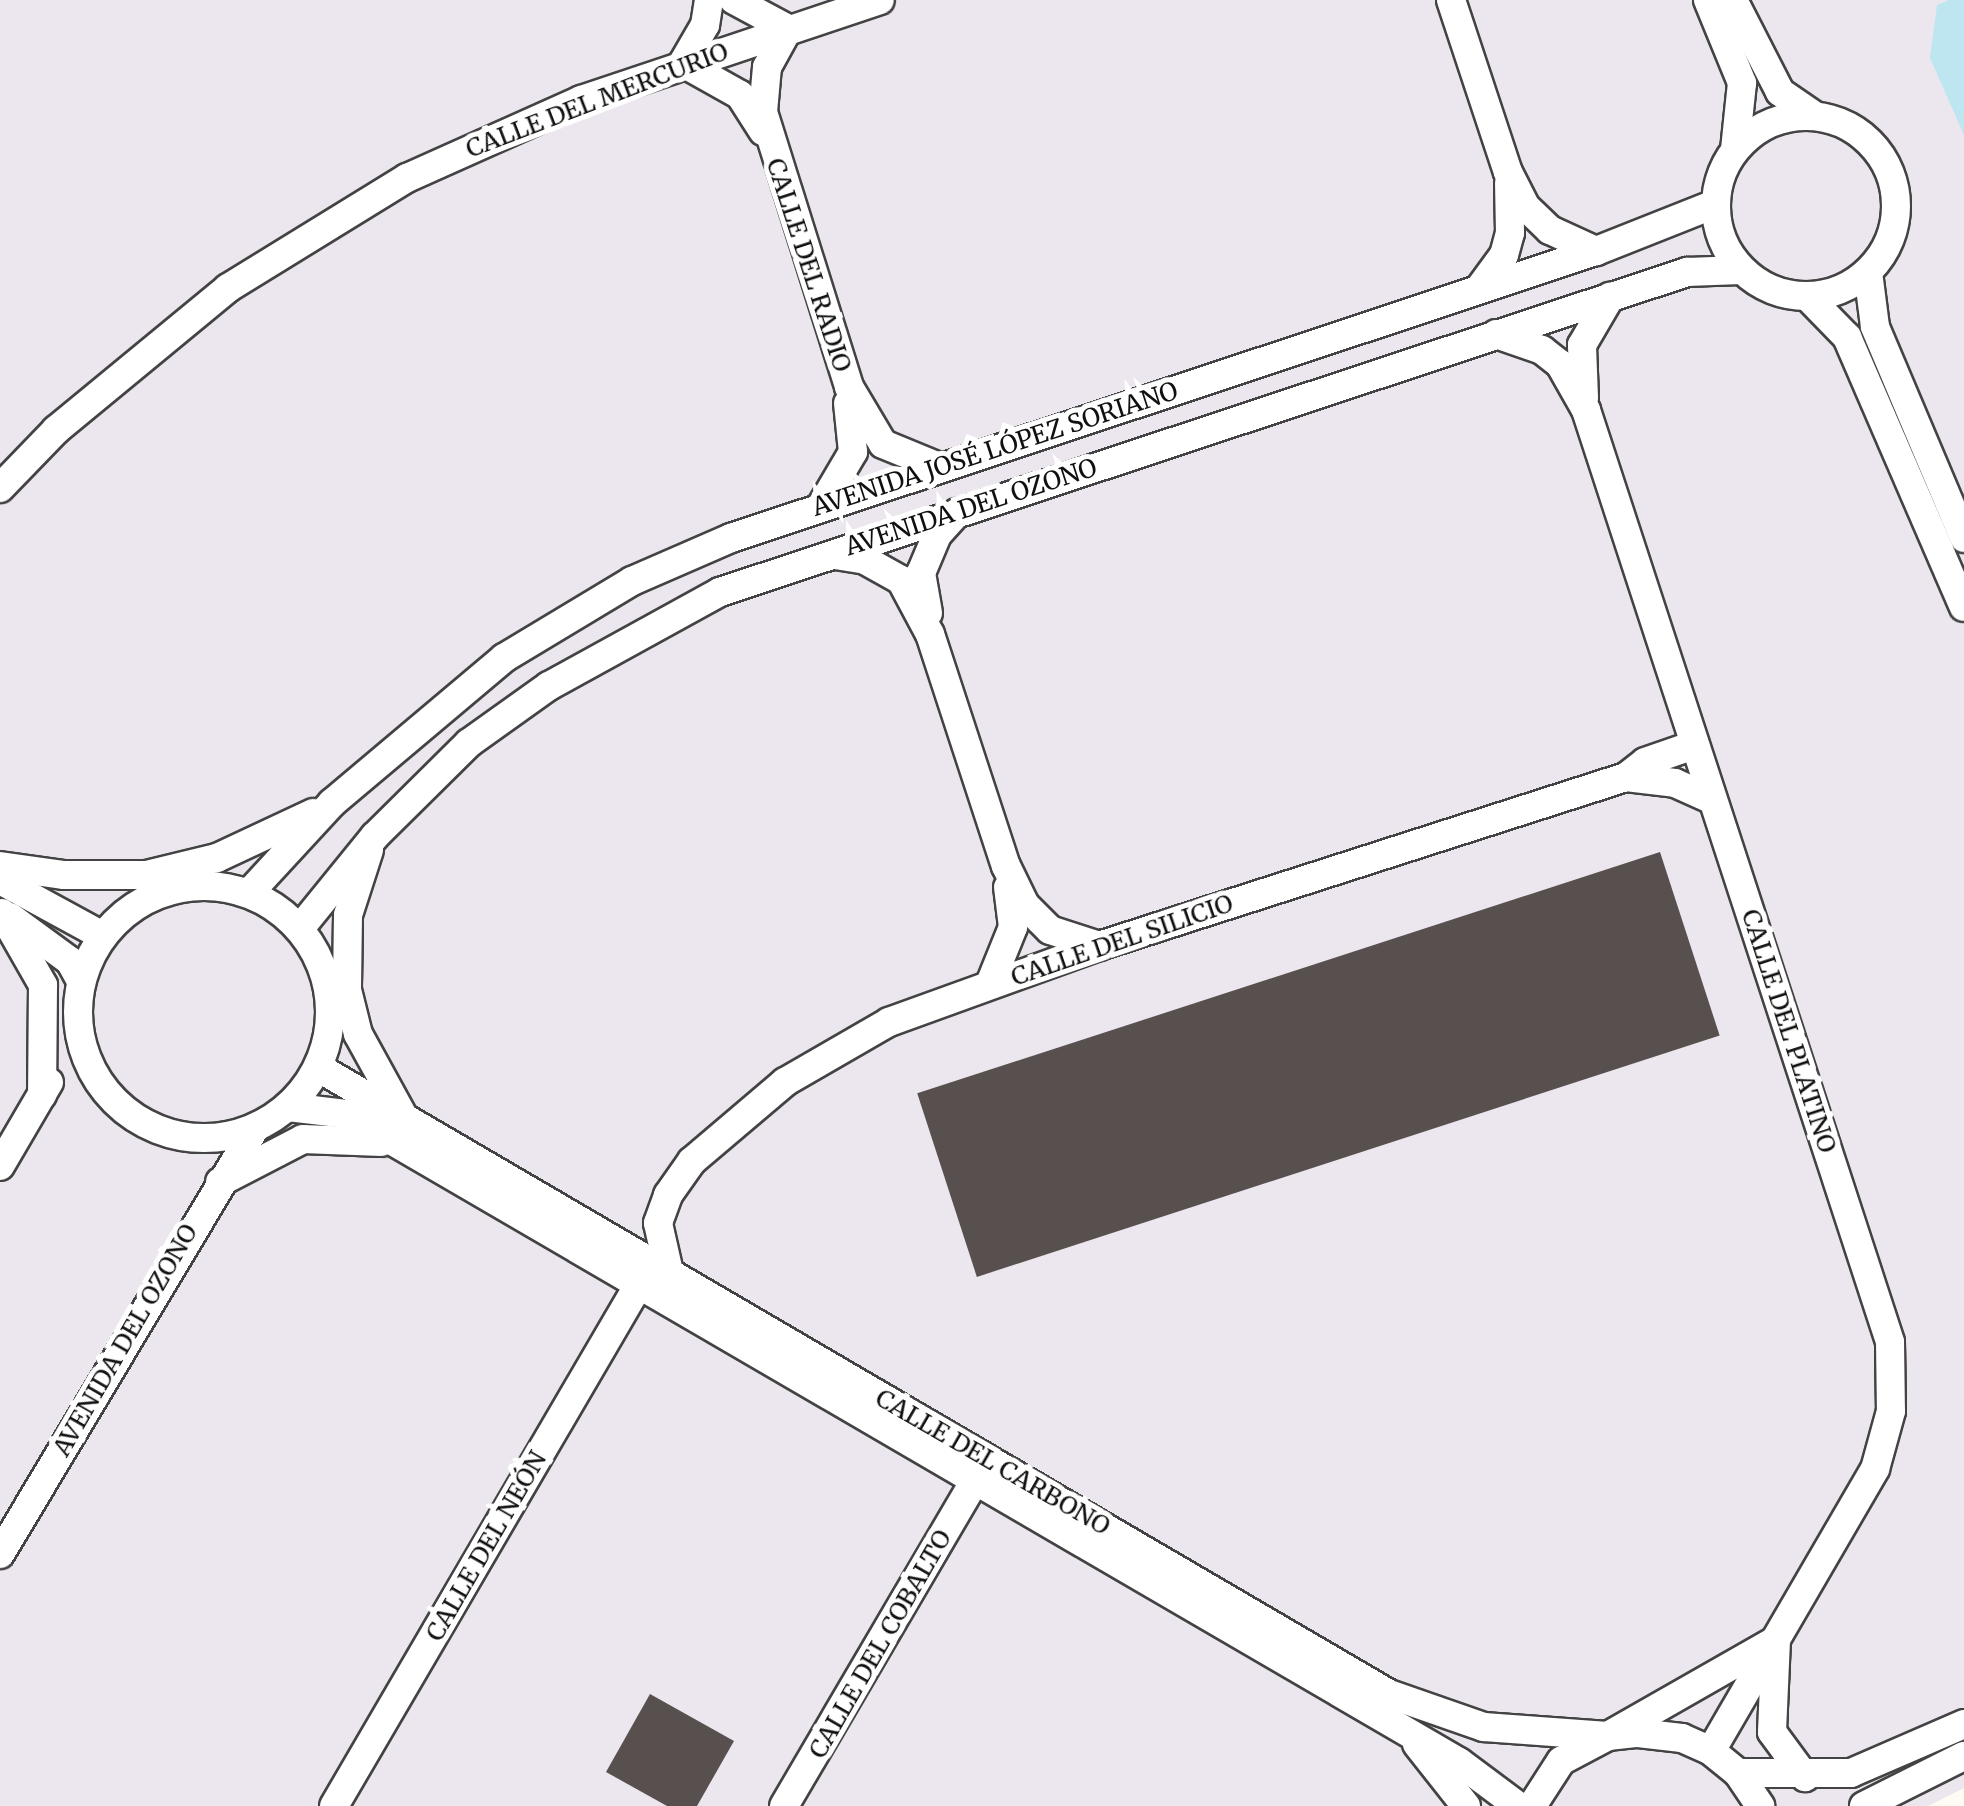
<!DOCTYPE html>
<meta charset="utf-8">
<style>
body{margin:0}
#map{position:relative;width:1964px;height:1806px;overflow:hidden;background:#fefbf5;font-family:Merriweather,serif}
div>[style]{position:absolute}
[style*='--x']{left:calc(var(--x)*1px);top:calc(var(--y)*1px);width:calc(var(--w)*1px);rotate:calc(var(--a)*1deg)}
.industrial>*{inset:0;background:#ece6ee}
.water>*{inset:0;background:#bee6f0}
.building>*{inset:0;background:#58504e;transform-origin:0 0}
.roads{filter:drop-shadow(2px 0 #434343) drop-shadow(-2px 0 #434343) drop-shadow(0 2px #434343) drop-shadow(0 -2px #434343)}
.minor>*{height:28px;margin:-14px;padding:0 14px;transform-origin:14px;border-radius:14px;background:#fff}
.minor>.ring{margin:-14px;padding:0;box-sizing:content-box;background:none;border:28px solid #fff;border-radius:50%}
span{translate:-50% -50%;white-space:nowrap;text-align:center;line-height:1.15;-webkit-text-stroke:10px #fff;paint-order:stroke}
.street-label{font-size:25px;color:#101010}
</style>
<div id="map">
<div class="industrial">
<i style="clip-path:polygon(0 0,1964px 0,1964px 1788px,1928px 1806px,0 1806px)"></i>
</div>
<div class="water">
<i style="clip-path:polygon(1949px 0,1964px 0,1964px 135px,1930px 58px,1937px 5px)"></i>
</div>
<div class="building">
<i style="left:1660px;top:852px;width:193px;height:781px;rotate:72deg"></i>
<i style="clip-path:polygon(650px 1694px,734px 1741px,697px 1806px,667px 1806px,606px 1772px)"></i>
</div>
<div class="roads">
<div class="minor">
<i style="--x:709;--y:0;--w:25;--a:99"></i>
<i style="--x:705;--y:25;--w:44;--a:120.1"></i>
<i style="--x:683;--y:63;--w:65;--a:29.3"></i>
<i style="--x:740;--y:95;--w:43;--a:57.4"></i>
<i style="--x:734;--y:0;--w:61;--a:28.2"></i>
<i style="--x:788;--y:29;--w:43;--a:118.9"></i>
<i style="--x:767;--y:67;--w:45;--a:95.1"></i>
<i style="--x:763;--y:112;--w:288;--a:72.6"></i>
<i style="--x:849;--y:387;--w:66;--a:59.2"></i>
<i style="--x:883;--y:444;--w:61;--a:22.3"></i>
<i style="--x:1451;--y:0;--w:181;--a:71.7"></i>
<i style="--x:1508;--y:172;--w:39;--a:63"></i>
<i style="--x:1526;--y:207;--w:33;--a:44"></i>
<i style="--x:1550;--y:230;--w:51;--a:24.5"></i>
<i style="--x:1708;--y:0;--w:90;--a:67.7"></i>
<i style="--x:1742;--y:83;--w:67;--a:96"></i>
<i style="--x:1733;--y:0;--w:103;--a:62.9"></i>
<i style="--x:1780;--y:92;--w:42;--a:34.4"></i>
<i class="ring" style="left:1716px;top:116px;width:152px;height:152px"></i>
<i style="--x:1868;--y:272;--w:55;--a:82.7"></i>
<i style="--x:1875;--y:327;--w:229;--a:67.1"></i>
<i style="--x:1479;--y:289;--w:42;--a:-53.7"></i>
<i style="--x:1504;--y:255;--w:23;--a:-75"></i>
<i style="--x:1510;--y:233;--w:50;--a:-91.1"></i>
<i style="--x:1808;--y:297;--w:56;--a:45.7"></i>
<i style="--x:1847;--y:337;--w:294;--a:66.6"></i>
<i style="--x:1496;--y:334;--w:49;--a:19.2"></i>
<i style="--x:1542;--y:350;--w:23;--a:38"></i>
<i style="--x:1560;--y:364;--w:53;--a:60.5"></i>
<i style="--x:1586;--y:410;--w:980;--a:71.93"></i>
<i style="--x:1890;--y:1342;--w:69;--a:89.2"></i>
<i style="--x:1891;--y:1411;--w:60;--a:105.4"></i>
<i style="--x:1875;--y:1469;--w:326;--a:120.2"></i>
<i style="--x:1584;--y:398;--w:53;--a:-92.2"></i>
<i style="--x:1582;--y:345;--w:56;--a:-59.7"></i>
<i style="--x:0;--y:488;--w:81;--a:-46"></i>
<i style="--x:56;--y:430;--w:223;--a:-39.5"></i>
<i style="--x:228;--y:288;--w:210;--a:-31.6"></i>
<i style="--x:407;--y:178;--w:191;--a:-24.1"></i>
<i style="--x:581;--y:100;--w:315;--a:-18.5"></i>
<i style="--x:820;--y:508;--w:65;--a:-59.5"></i>
<i style="--x:853;--y:452;--w:49;--a:-95.8"></i>
<i style="--x:835;--y:555;--w:30;--a:9"></i>
<i style="--x:865;--y:560;--w:41;--a:29.1"></i>
<i style="--x:901;--y:580;--w:61;--a:61.8"></i>
<i style="--x:930;--y:634;--w:244;--a:71.9"></i>
<i style="--x:1006;--y:866;--w:43;--a:64"></i>
<i style="--x:1025;--y:905;--w:35;--a:45"></i>
<i style="--x:1050;--y:930;--w:52;--a:18.1"></i>
<i style="--x:928;--y:613;--w:41;--a:-99.9"></i>
<i style="--x:921;--y:573;--w:41;--a:-67.2"></i>
<i style="--x:937;--y:535;--w:30;--a:-48"></i>
<i style="--x:1626;--y:777;--w:49;--a:7"></i>
<i style="--x:1675;--y:783;--w:39;--a:24"></i>
<i style="--x:369;--y:850;--w:68;--a:107.9"></i>
<i style="--x:348;--y:915;--w:75;--a:90.8"></i>
<i style="--x:347;--y:990;--w:45;--a:76"></i>
<i style="--x:358;--y:1034;--w:94;--a:61.2"></i>
<i style="--x:0;--y:866;--w:65;--a:8"></i>
<i style="--x:64;--y:875;--w:82;--a:0"></i>
<i style="--x:146;--y:875;--w:73;--a:-13.5"></i>
<i style="--x:217;--y:858;--w:106;--a:-25.1"></i>
<i style="--x:0;--y:880;--w:115;--a:28.6"></i>
<i class="ring" style="left:78px;top:886px;width:224px;height:224px"></i>
<i style="--x:250;--y:892;--w:121;--a:-47.3"></i>
<i style="--x:332;--y:803;--w:225;--a:-40.1"></i>
<i style="--x:504;--y:658;--w:149;--a:-31"></i>
<i style="--x:632;--y:581;--w:108;--a:-23.5"></i>
<i style="--x:731;--y:538;--w:911;--a:-18.36"></i>
<i style="--x:1596;--y:251;--w:128;--a:-21.6"></i>
<i style="--x:2;--y:913;--w:83;--a:60.3"></i>
<i style="--x:43;--y:985;--w:110;--a:90.5"></i>
<i style="--x:10;--y:917;--w:74;--a:36.3"></i>
<i style="--x:70;--y:961;--w:21;--a:61"></i>
<i style="--x:301;--y:927;--w:117;--a:-50.9"></i>
<i style="--x:375;--y:836;--w:132;--a:-44.7"></i>
<i style="--x:469;--y:743;--w:98;--a:-35.5"></i>
<i style="--x:549;--y:686;--w:195;--a:-28.8"></i>
<i style="--x:720;--y:592;--w:1019;--a:-18.31"></i>
<i style="--x:1687;--y:272;--w:54;--a:-2.1"></i>
<i style="--x:990;--y:984;--w:61;--a:-68"></i>
<i style="--x:1013;--y:927;--w:40;--a:-97.1"></i>
<i style="--x:319;--y:1068;--w:1240;--a:30.33"></i>
<i style="--x:1389;--y:1694;--w:101;--a:19.2"></i>
<i style="--x:1484;--y:1727;--w:124;--a:4.2"></i>
<i style="--x:1608;--y:1736;--w:193;--a:-29.7"></i>
<i style="--x:1776;--y:1640;--w:92;--a:92.5"></i>
<i style="--x:1772;--y:1732;--w:56;--a:53.7"></i>
<i style="--x:288;--y:1107;--w:58;--a:6.9"></i>
<i style="--x:346;--y:1114;--w:1288;--a:30.21"></i>
<i style="--x:1459;--y:1762;--w:74;--a:36.7"></i>
<i style="--x:0;--y:1166;--w:97;--a:-59.7"></i>
<i style="--x:220;--y:1182;--w:93;--a:-27.4"></i>
<i style="--x:303;--y:1139;--w:78;--a:2.2"></i>
<i style="--x:669;--y:1272;--w:50;--a:-102.7"></i>
<i style="--x:658;--y:1223;--w:30;--a:-70"></i>
<i style="--x:668;--y:1195;--w:42;--a:-54.8"></i>
<i style="--x:692;--y:1161;--w:122;--a:-40.3"></i>
<i style="--x:785;--y:1082;--w:120;--a:-30"></i>
<i style="--x:889;--y:1022;--w:223;--a:-19.9"></i>
<i style="--x:1099;--y:946;--w:553;--a:-17.78"></i>
<i style="--x:1626;--y:777;--w:24;--a:-38"></i>
<i style="--x:1645;--y:762;--w:52;--a:-19.1"></i>
<i style="--x:0;--y:1554;--w:495;--a:-59.1"></i>
<i style="--x:1417;--y:1744;--w:79;--a:51.7"></i>
<i style="--x:1738;--y:1773;--w:113;--a:0"></i>
<i style="--x:1851;--y:1773;--w:123;--a:-23.4"></i>
<i style="--x:334;--y:1806;--w:602;--a:-59.69"></i>
<i style="--x:784;--y:1806;--w:377;--a:-59.6"></i>
<i style="--x:1532;--y:1806;--w:54;--a:-57.2"></i>
<i style="--x:1561;--y:1761;--w:53;--a:-28"></i>
<i style="--x:1608;--y:1736;--w:30;--a:-6"></i>
<i style="--x:1638;--y:1733;--w:44;--a:6.5"></i>
<i style="--x:1682;--y:1738;--w:32;--a:24"></i>
<i style="--x:1711;--y:1751;--w:35;--a:39"></i>
<i style="--x:1738;--y:1773;--w:40;--a:56"></i>
<i style="--x:1864;--y:1806;--w:112;--a:-26.6"></i>
</div>
</div>
<div class="street-label">
<span style="left:597px;top:100px;rotate:-21deg">CALLE DEL MERCURIO</span>
<span style="left:809px;top:265px;rotate:72deg">CALLE DEL RADIO</span>
<span style="left:995px;top:449px;rotate:-18deg">AVENIDA JOSÉ LÓPEZ SORIANO</span>
<span style="left:971px;top:507px;rotate:-18deg">AVENIDA DEL OZONO</span>
<span style="left:1122px;top:940px;rotate:-19deg">CALLE DEL SILICIO</span>
<span style="left:1789px;top:1031px;rotate:72deg">CALLE DEL PLATINO</span>
<span style="left:125px;top:1340px;rotate:-60deg">AVENIDA DEL OZONO</span>
<span style="left:993px;top:1462px;rotate:30deg">CALLE DEL CARBONO</span>
<span style="left:486px;top:1546px;rotate:-60deg">CALLE DEL NEÓN</span>
<span style="left:880px;top:1644px;rotate:-60deg">CALLE DEL COBALTO</span>
</div>
</div>
